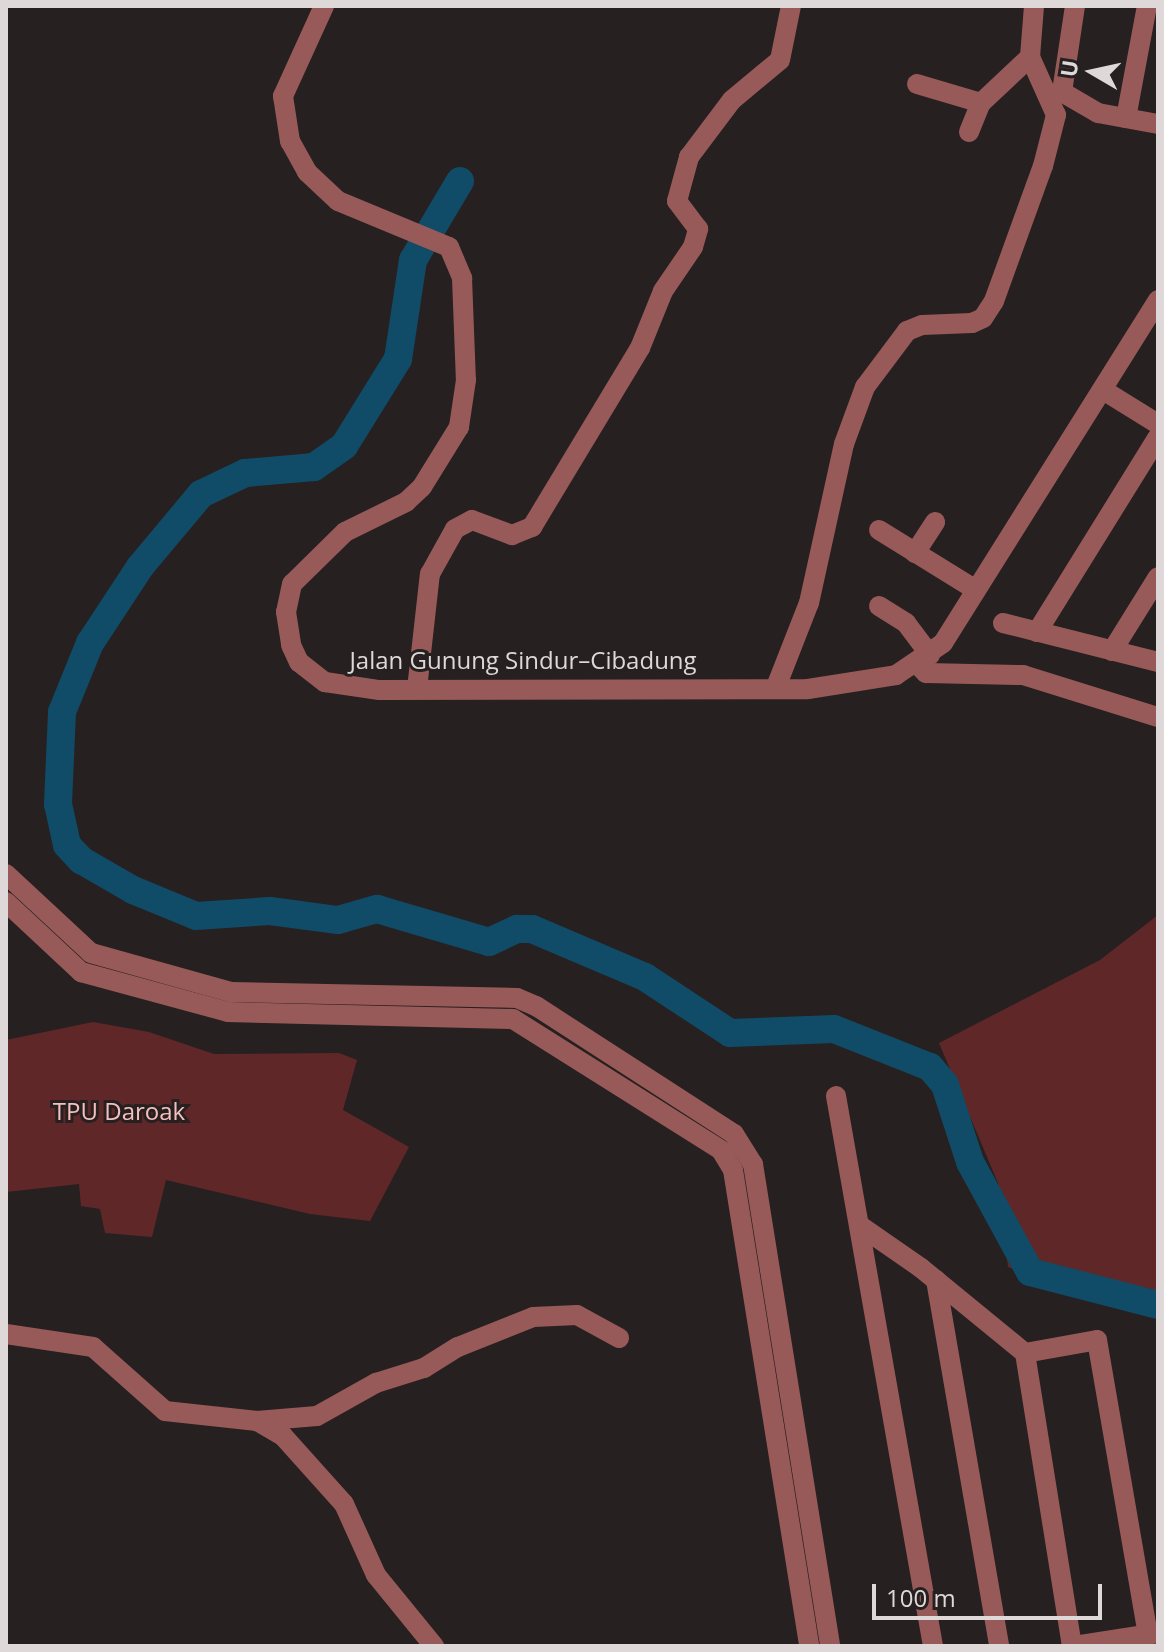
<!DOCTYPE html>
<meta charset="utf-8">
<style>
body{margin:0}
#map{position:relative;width:1164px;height:1652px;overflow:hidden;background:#272020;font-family:"Open Sans",sans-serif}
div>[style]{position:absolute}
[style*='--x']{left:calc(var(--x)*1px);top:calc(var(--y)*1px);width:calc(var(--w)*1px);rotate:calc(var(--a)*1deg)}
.green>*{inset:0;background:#602728}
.river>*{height:28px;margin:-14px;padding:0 14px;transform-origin:14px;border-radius:14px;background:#104c67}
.minor>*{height:20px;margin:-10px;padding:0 10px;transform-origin:10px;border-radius:10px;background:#985a59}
span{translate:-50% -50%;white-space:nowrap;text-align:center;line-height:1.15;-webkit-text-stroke:6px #272020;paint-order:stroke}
.street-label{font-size:24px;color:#ded9d8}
.park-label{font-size:24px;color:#f4bfbd}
.frame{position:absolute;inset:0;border:8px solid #ded9d8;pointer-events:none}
.north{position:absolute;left:1052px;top:32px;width:80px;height:80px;-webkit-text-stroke:6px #272020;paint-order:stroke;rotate:279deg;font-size:22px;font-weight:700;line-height:32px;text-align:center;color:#ded9d8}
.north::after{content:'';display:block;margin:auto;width:28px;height:36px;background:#ded9d8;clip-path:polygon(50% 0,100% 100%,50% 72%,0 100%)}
.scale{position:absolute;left:872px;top:1584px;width:230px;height:36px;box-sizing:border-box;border:4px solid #ded9d8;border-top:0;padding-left:10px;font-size:24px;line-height:28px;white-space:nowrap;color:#ded9d8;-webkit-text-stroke:6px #272020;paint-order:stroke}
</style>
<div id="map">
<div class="green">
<i style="clip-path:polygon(1158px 915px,1158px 1297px,1147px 1291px,1066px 1289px,1008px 1267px,998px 1183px,939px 1043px,1100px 960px)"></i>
<i style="clip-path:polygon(93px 1022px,149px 1032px,214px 1054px,339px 1053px,357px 1060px,343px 1110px,409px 1147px,370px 1221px,310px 1214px,166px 1180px,152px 1237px,105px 1233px,100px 1209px,81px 1206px,79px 1184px,6px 1192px,6px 1040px)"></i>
</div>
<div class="river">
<i style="--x:460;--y:181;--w:92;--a:120.7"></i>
<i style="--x:413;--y:260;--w:100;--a:98.6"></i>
<i style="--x:398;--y:359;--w:102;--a:121.8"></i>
<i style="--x:344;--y:446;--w:37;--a:145"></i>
<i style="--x:314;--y:467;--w:69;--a:175"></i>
<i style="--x:245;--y:473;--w:49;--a:154.5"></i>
<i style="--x:201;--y:494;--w:95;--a:129.9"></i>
<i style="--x:140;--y:567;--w:91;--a:123.3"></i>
<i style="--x:90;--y:643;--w:74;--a:112.1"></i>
<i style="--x:62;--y:712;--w:92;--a:92.5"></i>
<i style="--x:58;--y:804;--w:42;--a:77.6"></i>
<i style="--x:67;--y:845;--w:21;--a:47"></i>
<i style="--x:81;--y:860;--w:60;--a:30"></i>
<i style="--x:133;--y:890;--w:68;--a:22.4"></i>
<i style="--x:196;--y:916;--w:74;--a:-3.9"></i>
<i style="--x:270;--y:911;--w:69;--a:7.5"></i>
<i style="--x:338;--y:920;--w:41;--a:-15.8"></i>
<i style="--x:377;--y:909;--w:117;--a:16.4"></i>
<i style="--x:489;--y:942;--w:31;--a:-25"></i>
<i style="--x:517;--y:929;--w:15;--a:0"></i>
<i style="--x:532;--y:929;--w:123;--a:23"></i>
<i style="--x:645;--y:977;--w:102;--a:33.4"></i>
<i style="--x:730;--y:1033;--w:104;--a:-2.2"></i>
<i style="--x:834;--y:1029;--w:103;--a:21.6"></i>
<i style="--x:930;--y:1067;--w:23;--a:50"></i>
<i style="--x:945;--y:1085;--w:81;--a:72"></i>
<i style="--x:970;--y:1162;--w:125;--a:61.4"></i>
<i style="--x:1030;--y:1272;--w:132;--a:14.5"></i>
</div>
<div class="minor">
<i style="--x:324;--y:6;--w:99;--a:114.5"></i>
<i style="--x:283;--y:96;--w:46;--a:81.2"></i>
<i style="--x:290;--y:141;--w:35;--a:61"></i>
<i style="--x:307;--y:172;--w:42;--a:43.1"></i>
<i style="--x:338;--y:201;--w:120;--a:22.5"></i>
<i style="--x:449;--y:247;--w:34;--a:67"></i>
<i style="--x:462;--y:278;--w:102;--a:87.8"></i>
<i style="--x:466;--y:380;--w:48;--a:98.5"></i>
<i style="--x:459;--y:427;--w:70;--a:121.7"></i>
<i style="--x:422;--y:487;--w:22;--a:137"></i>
<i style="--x:406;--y:502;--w:68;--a:153.8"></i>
<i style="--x:345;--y:532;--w:74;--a:135.5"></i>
<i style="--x:292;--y:584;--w:29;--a:102"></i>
<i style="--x:286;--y:612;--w:33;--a:81"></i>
<i style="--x:291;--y:645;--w:19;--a:65"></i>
<i style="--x:299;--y:662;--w:33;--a:38"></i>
<i style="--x:325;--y:682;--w:55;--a:8.4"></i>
<i style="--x:379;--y:690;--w:429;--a:-0.1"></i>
<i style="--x:808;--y:689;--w:89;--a:-9"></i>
<i style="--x:896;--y:675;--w:57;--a:-34.2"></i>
<i style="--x:943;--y:643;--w:405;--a:-57.9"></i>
<i style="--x:1075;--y:6;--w:87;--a:98.6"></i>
<i style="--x:1062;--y:92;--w:42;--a:30.3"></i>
<i style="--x:1098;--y:113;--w:61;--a:10.4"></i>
<i style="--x:917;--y:84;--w:67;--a:16.5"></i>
<i style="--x:1126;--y:118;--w:114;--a:-79.4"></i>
<i style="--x:969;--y:132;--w:31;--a:-68"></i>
<i style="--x:981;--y:103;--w:67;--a:-43.2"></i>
<i style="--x:1103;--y:390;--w:65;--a:31.7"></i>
<i style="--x:879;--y:530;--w:114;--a:31.7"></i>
<i style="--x:915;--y:553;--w:37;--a:-57"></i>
<i style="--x:879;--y:606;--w:32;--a:32"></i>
<i style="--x:906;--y:623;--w:40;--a:53"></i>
<i style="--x:1003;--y:623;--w:160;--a:14.1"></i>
<i style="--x:1037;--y:632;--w:229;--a:-58.2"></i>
<i style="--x:1112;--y:651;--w:87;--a:-58.1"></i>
<i style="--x:917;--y:664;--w:13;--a:45"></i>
<i style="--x:926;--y:673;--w:97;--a:1.2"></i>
<i style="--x:1023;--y:675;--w:141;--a:17.3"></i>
<i style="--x:776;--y:687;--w:90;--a:-68.6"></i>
<i style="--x:809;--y:603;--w:163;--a:-77.6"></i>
<i style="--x:844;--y:444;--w:61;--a:-69.8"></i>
<i style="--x:865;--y:387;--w:70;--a:-53.1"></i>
<i style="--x:907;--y:331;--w:16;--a:-22"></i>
<i style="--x:922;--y:325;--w:50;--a:-2.3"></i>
<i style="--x:972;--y:323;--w:12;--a:-24"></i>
<i style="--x:983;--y:318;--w:20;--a:-57"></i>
<i style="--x:994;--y:301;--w:144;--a:-70.1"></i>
<i style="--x:1043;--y:166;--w:53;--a:-75.7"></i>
<i style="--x:1056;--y:115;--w:64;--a:-114.1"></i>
<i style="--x:1030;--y:57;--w:51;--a:-85.5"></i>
<i style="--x:417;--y:689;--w:116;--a:-83.6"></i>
<i style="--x:430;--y:574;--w:51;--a:-60.9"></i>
<i style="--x:455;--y:529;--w:19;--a:-28"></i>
<i style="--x:472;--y:520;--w:43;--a:20.6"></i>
<i style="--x:512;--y:535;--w:22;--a:-22"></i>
<i style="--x:532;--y:527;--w:209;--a:-58.9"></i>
<i style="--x:640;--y:348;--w:61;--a:-68"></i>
<i style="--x:663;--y:291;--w:53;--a:-55.7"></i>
<i style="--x:693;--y:247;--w:19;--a:-74"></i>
<i style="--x:698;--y:229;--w:35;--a:-127"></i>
<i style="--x:677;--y:201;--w:46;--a:-74.7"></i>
<i style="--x:689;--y:157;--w:71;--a:-53"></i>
<i style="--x:732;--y:100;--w:62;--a:-39.8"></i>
<i style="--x:780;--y:60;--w:55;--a:-78.5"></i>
<i style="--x:6;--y:874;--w:116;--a:42.9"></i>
<i style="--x:91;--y:953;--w:145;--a:15.6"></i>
<i style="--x:231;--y:992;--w:286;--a:1.2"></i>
<i style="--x:517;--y:998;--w:21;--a:23"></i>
<i style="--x:536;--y:1006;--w:236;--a:32.9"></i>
<i style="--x:734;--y:1134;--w:36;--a:58"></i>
<i style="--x:753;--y:1164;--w:488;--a:80.9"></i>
<i style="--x:6;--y:902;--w:103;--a:43"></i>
<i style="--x:81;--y:972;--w:152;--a:15.2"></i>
<i style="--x:228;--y:1012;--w:285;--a:1.4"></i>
<i style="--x:513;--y:1019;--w:246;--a:32.2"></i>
<i style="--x:721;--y:1150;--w:23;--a:59"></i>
<i style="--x:733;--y:1170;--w:482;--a:80.9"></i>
<i style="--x:836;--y:1096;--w:558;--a:80"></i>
<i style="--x:859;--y:1225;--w:75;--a:34.7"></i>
<i style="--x:921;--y:1268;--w:134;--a:39.3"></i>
<i style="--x:1025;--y:1353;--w:73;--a:-10.2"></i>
<i style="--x:1097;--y:1340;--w:298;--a:80.2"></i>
<i style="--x:936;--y:1280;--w:371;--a:80.2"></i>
<i style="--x:6;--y:1334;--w:88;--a:8.5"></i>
<i style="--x:93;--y:1347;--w:96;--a:41.6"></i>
<i style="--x:165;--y:1411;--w:93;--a:6.2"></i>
<i style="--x:257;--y:1421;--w:30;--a:30"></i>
<i style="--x:283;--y:1436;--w:91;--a:48.1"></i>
<i style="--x:344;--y:1504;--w:78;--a:65.7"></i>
<i style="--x:376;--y:1575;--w:92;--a:50.8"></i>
<i style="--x:1025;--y:1353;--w:297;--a:80.9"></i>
<i style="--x:257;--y:1421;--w:60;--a:-4.8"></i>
<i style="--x:317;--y:1416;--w:68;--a:-29.2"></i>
<i style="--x:376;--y:1383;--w:50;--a:-17.4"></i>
<i style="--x:424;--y:1368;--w:40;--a:-32"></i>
<i style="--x:458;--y:1347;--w:81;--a:-21.8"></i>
<i style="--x:533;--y:1317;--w:44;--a:-2.6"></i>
<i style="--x:577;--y:1315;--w:48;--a:28.7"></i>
<i style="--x:1074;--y:1646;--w:85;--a:-8.8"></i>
</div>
<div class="street-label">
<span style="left:523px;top:660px">Jalan Gunung Sindur–Cibadung</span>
</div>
<div class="park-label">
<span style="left:119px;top:1111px">TPU Daroak</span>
</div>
<div class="frame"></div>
<div class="north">U</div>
<div class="scale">100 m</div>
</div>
